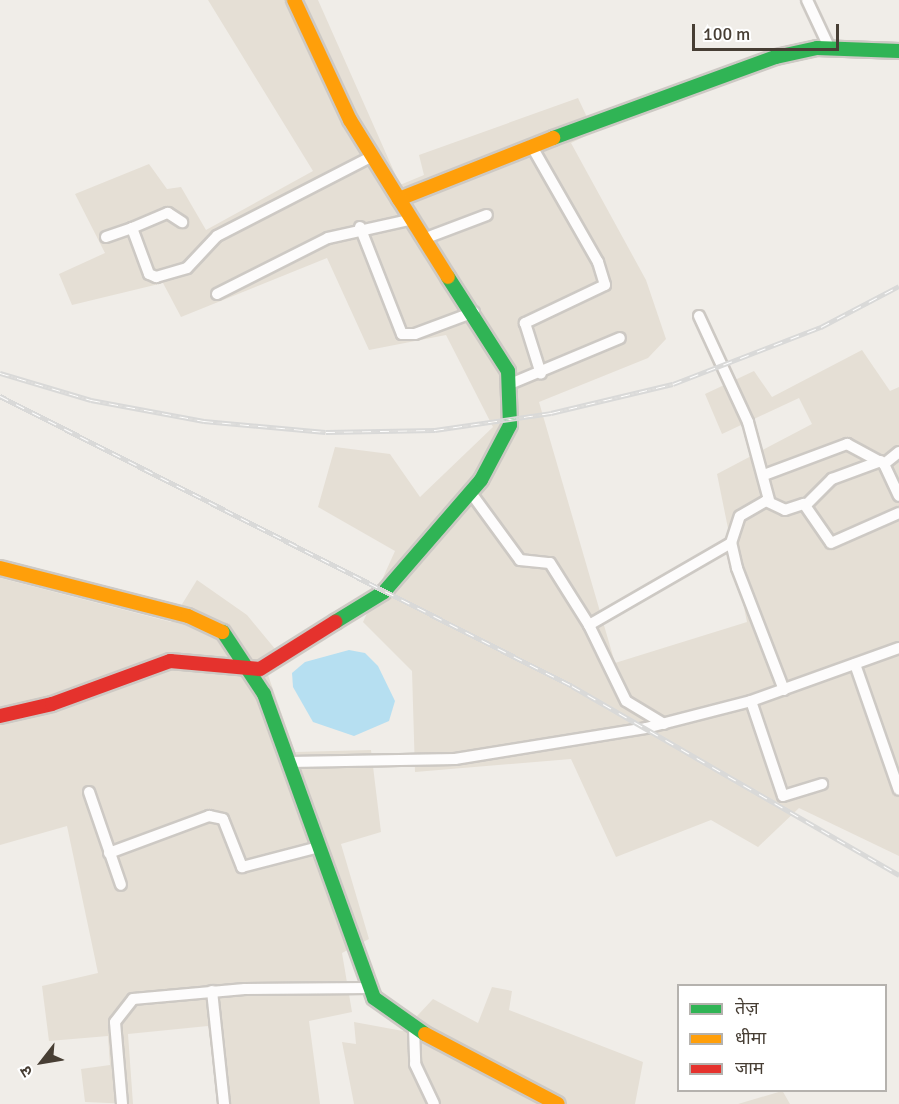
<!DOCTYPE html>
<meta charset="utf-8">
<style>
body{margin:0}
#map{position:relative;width:899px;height:1104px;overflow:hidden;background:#f0ede8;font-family:Signika,"Noto Sans Devanagari",sans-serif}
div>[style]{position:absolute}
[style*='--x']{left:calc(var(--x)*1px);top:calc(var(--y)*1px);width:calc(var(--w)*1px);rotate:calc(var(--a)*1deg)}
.residential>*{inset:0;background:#e5dfd5}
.water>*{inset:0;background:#b6dff1}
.roads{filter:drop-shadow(2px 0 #cdc9c4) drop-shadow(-2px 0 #cdc9c4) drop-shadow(0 2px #cdc9c4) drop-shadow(0 -2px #cdc9c4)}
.street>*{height:10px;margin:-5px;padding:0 5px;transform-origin:5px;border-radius:5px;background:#fdfcfc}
.fast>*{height:14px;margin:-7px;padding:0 7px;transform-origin:7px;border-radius:7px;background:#30b455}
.slow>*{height:14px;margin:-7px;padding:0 7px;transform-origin:7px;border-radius:7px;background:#ff9f0a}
.jam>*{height:14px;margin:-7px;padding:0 7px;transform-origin:7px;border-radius:7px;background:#e5322d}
.rail>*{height:5px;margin-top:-2.5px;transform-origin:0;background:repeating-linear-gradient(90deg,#fff 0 9px,#d9d9d8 0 18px);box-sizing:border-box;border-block:2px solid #d9d9d8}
span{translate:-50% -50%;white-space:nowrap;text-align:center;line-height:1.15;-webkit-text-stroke:4.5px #fff;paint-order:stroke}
.legend{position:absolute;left:677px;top:984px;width:210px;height:108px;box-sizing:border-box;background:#fff;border:2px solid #b5b2ae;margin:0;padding:8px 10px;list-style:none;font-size:18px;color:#473e34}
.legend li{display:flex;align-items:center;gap:12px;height:30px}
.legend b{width:30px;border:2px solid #b5b2ae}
.north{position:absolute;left:12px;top:1032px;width:60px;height:60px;-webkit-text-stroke:4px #fff;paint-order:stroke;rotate:239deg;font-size:16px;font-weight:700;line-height:24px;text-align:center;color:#473e34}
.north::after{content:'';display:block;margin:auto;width:21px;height:27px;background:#473e34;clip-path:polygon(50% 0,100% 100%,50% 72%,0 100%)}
.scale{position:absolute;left:692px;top:24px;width:147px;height:27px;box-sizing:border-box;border:3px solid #473e34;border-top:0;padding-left:8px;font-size:18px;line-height:21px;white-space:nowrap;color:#473e34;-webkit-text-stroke:4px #fff;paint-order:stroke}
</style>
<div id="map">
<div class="residential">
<i style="clip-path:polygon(208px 0,318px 0,400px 185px,424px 175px,419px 155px,578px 98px,594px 132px,571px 143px,646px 280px,666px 339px,648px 358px,539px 402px,615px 663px,747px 622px,717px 474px,812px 424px,799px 398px,722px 434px,705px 394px,754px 371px,772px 397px,862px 350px,890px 391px,899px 387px,899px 856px,799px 808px,758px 847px,711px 820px,616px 857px,571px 759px,415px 772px,412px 671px,363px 622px,395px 551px,318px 507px,335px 447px,390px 454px,420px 497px,493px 427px,446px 335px,369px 350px,327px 258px,181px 317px,163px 283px,72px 305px,59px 274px,105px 253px,75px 194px,149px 164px,167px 189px,181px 187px,206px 230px,313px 171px)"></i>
<i style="clip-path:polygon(0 578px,171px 622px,197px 580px,247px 615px,285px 661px,268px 675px,295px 752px,371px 750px,381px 832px,341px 844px,369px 939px,342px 953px,352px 1012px,309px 1021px,320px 1104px,219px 1104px,208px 1026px,128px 1034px,133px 1104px,85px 1102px,81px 1069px,110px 1065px,108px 1036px,49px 1041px,42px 986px,98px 973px,67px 826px,0 845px)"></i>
<i style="clip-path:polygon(492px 987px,512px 991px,509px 1010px,643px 1062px,635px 1104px,354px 1104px,342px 1042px,356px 1044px,354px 1022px,403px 1031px,433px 999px,478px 1023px)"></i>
<i style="clip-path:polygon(782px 1090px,790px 1104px,738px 1104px,782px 1091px)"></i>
</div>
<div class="water">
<i style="clip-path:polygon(349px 650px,365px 653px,378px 666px,395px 701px,389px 721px,354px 736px,313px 722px,293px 687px,292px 673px,305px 662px)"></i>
</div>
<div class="roads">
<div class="street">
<i style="--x:807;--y:0;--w:54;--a:64.9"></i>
<i style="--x:531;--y:145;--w:135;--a:60.2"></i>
<i style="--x:598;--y:262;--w:24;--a:73"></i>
<i style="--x:605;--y:285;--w:89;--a:154.6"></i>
<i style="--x:525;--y:323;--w:53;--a:72.6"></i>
<i style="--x:360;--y:227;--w:115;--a:68.6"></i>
<i style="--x:402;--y:334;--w:13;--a:0"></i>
<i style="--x:415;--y:334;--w:63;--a:-20.4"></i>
<i style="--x:132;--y:228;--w:39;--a:-23"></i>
<i style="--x:168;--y:213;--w:17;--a:33"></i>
<i style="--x:106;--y:237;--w:28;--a:-19"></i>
<i style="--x:132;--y:228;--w:49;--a:69.7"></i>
<i style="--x:149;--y:274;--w:8;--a:23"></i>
<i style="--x:156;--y:277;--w:32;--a:-16"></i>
<i style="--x:187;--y:268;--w:44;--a:-46.8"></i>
<i style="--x:217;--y:236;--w:173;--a:-27.2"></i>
<i style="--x:426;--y:238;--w:65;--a:-20.7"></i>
<i style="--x:217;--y:294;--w:124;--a:-26.8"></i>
<i style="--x:328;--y:238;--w:87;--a:-12.6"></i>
<i style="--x:699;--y:316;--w:117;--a:65.2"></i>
<i style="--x:748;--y:422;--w:81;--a:74.9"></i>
<i style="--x:510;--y:384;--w:119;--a:-22.7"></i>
<i style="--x:899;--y:452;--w:19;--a:141"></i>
<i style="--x:884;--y:464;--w:35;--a:65"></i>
<i style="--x:764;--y:475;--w:89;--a:-20.5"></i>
<i style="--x:847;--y:444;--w:42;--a:28.4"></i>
<i style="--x:471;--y:493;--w:83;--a:53.8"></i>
<i style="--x:520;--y:560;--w:30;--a:6"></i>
<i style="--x:550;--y:563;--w:73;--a:57.8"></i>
<i style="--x:806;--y:505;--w:37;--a:-45"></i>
<i style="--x:832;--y:479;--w:52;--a:-20.2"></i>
<i style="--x:855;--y:664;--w:133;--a:70.8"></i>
<i style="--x:784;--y:690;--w:131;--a:-111.1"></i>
<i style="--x:737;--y:568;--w:26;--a:-103"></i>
<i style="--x:731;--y:543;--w:28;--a:-72"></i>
<i style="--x:740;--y:516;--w:30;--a:-30"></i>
<i style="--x:766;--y:501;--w:21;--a:25"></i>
<i style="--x:785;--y:510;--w:20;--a:-18"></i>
<i style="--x:804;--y:504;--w:47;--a:55.3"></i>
<i style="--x:831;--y:543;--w:74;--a:-23.8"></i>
<i style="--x:751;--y:701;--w:100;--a:71.4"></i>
<i style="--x:783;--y:796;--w:41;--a:-17.1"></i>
<i style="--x:664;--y:724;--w:44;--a:-148.8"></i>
<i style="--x:626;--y:701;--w:85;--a:-116"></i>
<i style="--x:589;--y:625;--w:164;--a:-30"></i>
<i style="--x:290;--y:762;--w:165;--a:-1"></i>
<i style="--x:455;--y:759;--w:193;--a:-9.2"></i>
<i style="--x:646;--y:728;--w:108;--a:-14.4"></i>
<i style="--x:751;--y:701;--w:157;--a:-19.7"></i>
<i style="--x:89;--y:792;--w:98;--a:71"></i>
<i style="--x:109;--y:853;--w:107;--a:-20.3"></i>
<i style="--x:209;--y:816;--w:14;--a:12"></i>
<i style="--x:223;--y:819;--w:52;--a:68.4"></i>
<i style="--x:242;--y:867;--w:80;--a:-14.6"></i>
<i style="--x:212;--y:991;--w:114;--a:83.9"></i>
<i style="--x:414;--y:1028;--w:36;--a:88"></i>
<i style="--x:415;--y:1064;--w:44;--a:64.6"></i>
<i style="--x:122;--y:1104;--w:82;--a:-94.9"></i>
<i style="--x:115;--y:1022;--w:29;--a:-52"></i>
<i style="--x:133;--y:999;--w:112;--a:-5.1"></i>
<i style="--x:245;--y:989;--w:124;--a:-0.5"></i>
</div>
<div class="fast">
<i style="--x:553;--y:138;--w:237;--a:-20"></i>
<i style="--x:776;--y:57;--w:42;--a:-12.4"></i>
<i style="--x:817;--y:48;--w:82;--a:2.1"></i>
<i style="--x:335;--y:622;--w:57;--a:-31.5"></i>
<i style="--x:384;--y:592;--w:148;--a:-49.1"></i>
<i style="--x:481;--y:480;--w:62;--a:-62.2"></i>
<i style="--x:510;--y:425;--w:54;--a:-92.1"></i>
<i style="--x:508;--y:371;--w:112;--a:-122.6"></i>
<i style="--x:223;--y:632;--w:74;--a:56.5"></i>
<i style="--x:264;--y:694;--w:323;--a:70.1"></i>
<i style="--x:374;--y:998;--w:62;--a:35.2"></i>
</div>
<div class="slow">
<i style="--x:294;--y:0;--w:132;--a:65"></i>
<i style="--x:350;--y:120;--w:93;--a:58.2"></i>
<i style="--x:399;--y:199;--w:166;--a:-21.6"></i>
<i style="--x:399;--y:199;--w:92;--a:57.9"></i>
<i style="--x:0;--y:568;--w:194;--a:14.3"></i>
<i style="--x:188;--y:616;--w:38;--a:25"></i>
<i style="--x:425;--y:1034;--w:150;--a:27.8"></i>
</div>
<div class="jam">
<i style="--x:0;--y:716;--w:53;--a:-13"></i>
<i style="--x:52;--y:704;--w:126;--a:-20"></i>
<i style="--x:170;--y:661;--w:90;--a:5.1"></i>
<i style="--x:260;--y:669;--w:89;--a:-32.1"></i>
</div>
</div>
<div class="rail">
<i style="--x:0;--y:373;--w:95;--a:16.5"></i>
<i style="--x:91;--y:400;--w:115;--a:10.5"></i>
<i style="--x:204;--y:421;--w:122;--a:5.2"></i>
<i style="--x:326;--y:432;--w:109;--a:-1.1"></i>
<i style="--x:435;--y:430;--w:117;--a:-8.3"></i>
<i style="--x:551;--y:413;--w:125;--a:-13.4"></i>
<i style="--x:673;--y:384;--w:159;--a:-21.1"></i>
<i style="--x:821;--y:327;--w:88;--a:-27.7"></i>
<i style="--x:0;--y:396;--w:641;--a:26.88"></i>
<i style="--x:572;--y:686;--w:378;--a:30"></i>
</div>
<ul class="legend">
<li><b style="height:8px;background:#30b455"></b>तेज़</li>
<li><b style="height:8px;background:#ff9f0a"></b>धीमा</li>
<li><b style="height:8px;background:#e5322d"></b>जाम</li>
</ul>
<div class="north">उ</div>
<div class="scale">100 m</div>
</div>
